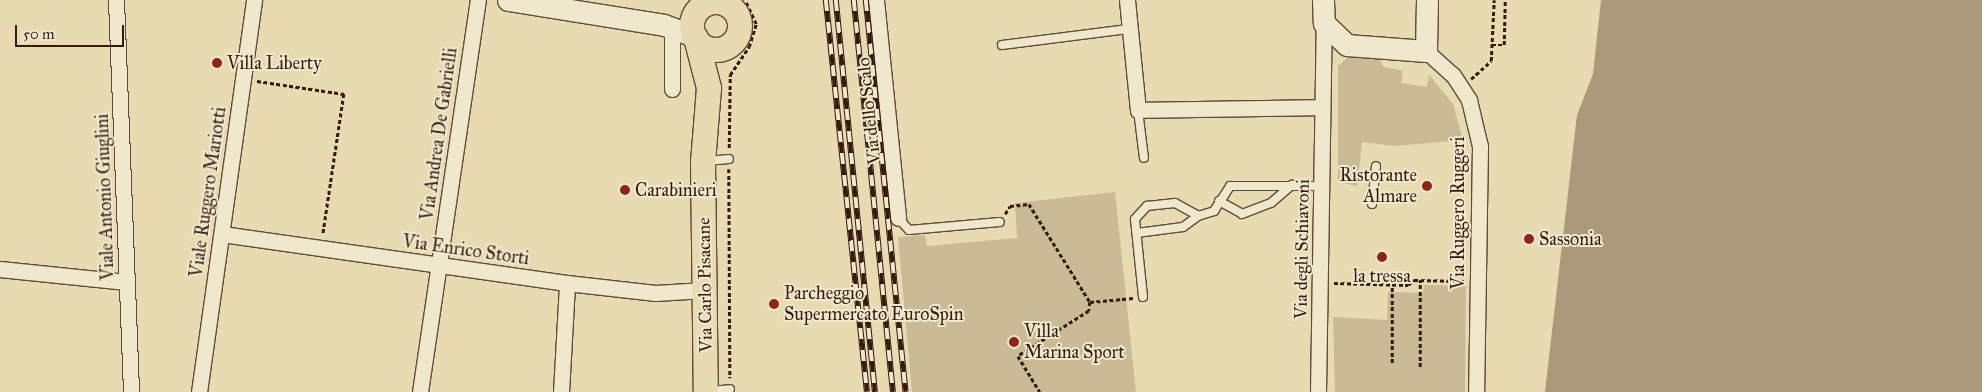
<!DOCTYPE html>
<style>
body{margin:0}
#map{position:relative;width:1982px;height:392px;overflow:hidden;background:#e8dbb2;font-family:"IM FELL Great Primer",serif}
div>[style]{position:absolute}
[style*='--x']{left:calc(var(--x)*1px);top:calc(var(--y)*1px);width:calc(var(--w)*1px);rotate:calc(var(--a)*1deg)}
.green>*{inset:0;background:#caba96}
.water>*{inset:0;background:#ab997b}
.path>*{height:2.5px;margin-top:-1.25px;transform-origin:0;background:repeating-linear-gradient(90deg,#361a10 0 4px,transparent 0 6.5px)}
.roads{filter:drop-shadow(1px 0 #624a38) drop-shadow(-1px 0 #624a38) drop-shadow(0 1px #624a38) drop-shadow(0 -1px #624a38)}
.lane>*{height:8px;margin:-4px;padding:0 4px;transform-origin:4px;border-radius:4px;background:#f0e8cd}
.street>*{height:15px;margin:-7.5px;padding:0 7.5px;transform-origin:7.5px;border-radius:7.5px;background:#f0e8cd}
.secondary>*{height:21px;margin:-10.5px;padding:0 10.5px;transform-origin:10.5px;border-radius:10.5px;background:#f0e8cd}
.primary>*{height:24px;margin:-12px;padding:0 12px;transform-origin:12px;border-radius:12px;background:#e8dbb2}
.primary>.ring{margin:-12px;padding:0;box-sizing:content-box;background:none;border:24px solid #e8dbb2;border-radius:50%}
.rail>*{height:5.5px;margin-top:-2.75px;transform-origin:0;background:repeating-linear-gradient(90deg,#f0e8cd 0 11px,#361a10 0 22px);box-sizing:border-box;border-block:1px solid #361a10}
.dots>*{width:14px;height:14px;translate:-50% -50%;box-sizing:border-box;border:2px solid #f0e8cd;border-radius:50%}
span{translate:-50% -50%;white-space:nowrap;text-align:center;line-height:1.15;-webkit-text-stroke:4px #f0e8cd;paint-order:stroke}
.poi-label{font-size:18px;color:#361a10}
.left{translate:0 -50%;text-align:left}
.right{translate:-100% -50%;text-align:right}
.street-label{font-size:18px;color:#361a10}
.scale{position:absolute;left:15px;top:25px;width:109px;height:22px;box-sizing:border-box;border:2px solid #361a10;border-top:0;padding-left:6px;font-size:15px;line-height:18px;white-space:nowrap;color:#361a10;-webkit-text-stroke:4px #f0e8cd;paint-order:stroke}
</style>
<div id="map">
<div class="green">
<i style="clip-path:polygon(1348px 57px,1379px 59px,1384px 67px,1403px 71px,1401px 83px,1427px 87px,1429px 75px,1453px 104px,1463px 140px,1395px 146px,1362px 142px,1357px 186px,1338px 182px,1338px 66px)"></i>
<i style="clip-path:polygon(1115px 192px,1136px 392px,912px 392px,898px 237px,925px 235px,927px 246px,1017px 238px,1015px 203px)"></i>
<i style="clip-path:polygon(1424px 285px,1466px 286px,1465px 392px,1335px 392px,1333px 317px,1387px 320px,1388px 292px,1423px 293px)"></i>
</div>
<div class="water">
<i style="clip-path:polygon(1601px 0,1982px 0,1982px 392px,1545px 392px,1577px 115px,1593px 74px)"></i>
</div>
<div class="path">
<i style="--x:1492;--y:45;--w:12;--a:0"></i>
<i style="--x:1504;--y:45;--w:45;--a:-88.7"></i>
<i style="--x:1471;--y:79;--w:27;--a:-42"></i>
<i style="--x:1491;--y:61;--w:61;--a:-87.2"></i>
<i style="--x:257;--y:81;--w:88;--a:8.5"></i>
<i style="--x:344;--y:94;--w:142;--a:98.5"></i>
<i style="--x:729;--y:148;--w:73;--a:-89.2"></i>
<i style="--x:730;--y:75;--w:34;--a:-56"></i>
<i style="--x:749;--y:47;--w:24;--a:-73"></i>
<i style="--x:756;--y:24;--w:26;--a:-115"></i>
<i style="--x:729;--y:169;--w:209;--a:89.7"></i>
<i style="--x:1005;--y:214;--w:9;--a:-58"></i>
<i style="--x:1010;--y:206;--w:19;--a:-6"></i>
<i style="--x:1029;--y:204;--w:115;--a:58.1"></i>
<i style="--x:1090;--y:302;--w:9;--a:96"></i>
<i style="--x:1089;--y:311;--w:84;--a:147.6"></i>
<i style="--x:1018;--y:356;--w:42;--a:58.6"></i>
<i style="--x:1334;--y:283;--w:74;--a:1.5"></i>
<i style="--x:1408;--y:285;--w:8;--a:-40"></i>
<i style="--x:1414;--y:280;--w:50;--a:1.1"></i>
<i style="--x:1090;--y:302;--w:44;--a:-5.2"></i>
<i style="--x:1392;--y:363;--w:78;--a:-90"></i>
<i style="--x:1420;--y:367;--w:87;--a:-90"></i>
</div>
<div class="roads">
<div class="lane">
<i style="--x:1002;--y:45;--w:127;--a:-7.2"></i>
<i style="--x:1138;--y:110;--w:48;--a:82.9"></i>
<i style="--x:707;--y:161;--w:22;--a:-5"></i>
<i style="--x:1219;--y:201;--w:26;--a:29"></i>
<i style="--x:1242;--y:214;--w:31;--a:-21"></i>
<i style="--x:1271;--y:203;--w:28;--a:-41"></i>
<i style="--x:1372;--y:204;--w:38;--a:-84"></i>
<i style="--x:898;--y:218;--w:16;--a:47"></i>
<i style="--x:909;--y:230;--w:91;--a:-5"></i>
<i style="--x:1137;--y:233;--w:46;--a:-7.4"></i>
<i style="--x:1183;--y:227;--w:19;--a:-36"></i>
<i style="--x:1143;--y:297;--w:78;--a:-95.9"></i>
<i style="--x:1135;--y:219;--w:18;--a:-47"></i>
<i style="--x:1147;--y:206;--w:28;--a:-6"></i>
<i style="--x:1175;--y:203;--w:26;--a:29"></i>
<i style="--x:1198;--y:216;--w:17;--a:-17"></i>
<i style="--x:1214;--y:211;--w:30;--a:-57"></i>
<i style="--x:1230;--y:186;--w:92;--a:0"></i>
<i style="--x:709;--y:391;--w:21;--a:-5"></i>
</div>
<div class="street">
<i style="--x:116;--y:0;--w:392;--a:87.8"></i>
<i style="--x:876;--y:0;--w:219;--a:84.2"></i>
<i style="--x:1127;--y:0;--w:111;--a:84.3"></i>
<i style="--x:1138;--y:110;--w:184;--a:-0.9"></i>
<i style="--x:1426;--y:51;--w:36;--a:42"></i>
<i style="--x:1453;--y:75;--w:30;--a:57"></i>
<i style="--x:1469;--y:100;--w:47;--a:76.6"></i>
<i style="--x:1480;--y:146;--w:246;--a:90.9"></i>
<i style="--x:672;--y:89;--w:61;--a:-90"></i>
<i style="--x:222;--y:234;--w:348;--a:8.1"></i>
<i style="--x:567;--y:283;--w:89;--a:6.5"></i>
<i style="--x:655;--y:293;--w:50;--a:-3.4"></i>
<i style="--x:0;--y:269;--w:127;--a:5.9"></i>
<i style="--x:199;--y:392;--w:396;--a:-82"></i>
<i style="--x:420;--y:392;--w:396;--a:-81.6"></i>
<i style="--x:561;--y:392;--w:109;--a:-86.8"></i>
<i style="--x:1318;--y:392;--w:369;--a:-89.1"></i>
</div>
<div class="secondary">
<i style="--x:508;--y:0;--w:158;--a:9.1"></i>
<i style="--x:664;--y:25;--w:33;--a:20"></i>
<i style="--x:1323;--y:0;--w:23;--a:88"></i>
<i style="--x:1324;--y:23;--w:32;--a:44"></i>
<i style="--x:1347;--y:45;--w:79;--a:4.3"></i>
<i style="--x:1426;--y:51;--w:51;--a:-88.9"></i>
</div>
<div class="primary">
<i class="ring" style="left:692px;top:2px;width:24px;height:24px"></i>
<i style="--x:696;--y:38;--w:52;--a:75.4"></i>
<i style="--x:709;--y:88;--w:74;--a:94.6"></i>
<i style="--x:703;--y:162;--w:230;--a:89.3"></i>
</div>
</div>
<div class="rail">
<i style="--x:826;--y:0;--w:394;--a:84"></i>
<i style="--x:836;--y:0;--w:394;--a:84.3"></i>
<i style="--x:854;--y:0;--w:394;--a:84.3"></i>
<i style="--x:866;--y:0;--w:394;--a:84.2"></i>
</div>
<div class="dots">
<i style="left:217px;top:63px;background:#8f2418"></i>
<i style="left:1427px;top:186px;background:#8f2418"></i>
<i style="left:625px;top:190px;background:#8f2418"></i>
<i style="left:1529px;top:239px;background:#8f2418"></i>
<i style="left:1382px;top:257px;background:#8f2418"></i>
<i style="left:774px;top:304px;background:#8f2418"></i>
<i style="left:1014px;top:342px;background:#8f2418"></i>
</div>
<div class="poi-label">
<span class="left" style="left:227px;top:63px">Villa Liberty</span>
<span class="right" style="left:1417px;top:186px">Ristorante<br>Almare</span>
<span class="left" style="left:635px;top:190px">Carabinieri</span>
<span class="left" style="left:1539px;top:239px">Sassonia</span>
<span style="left:1382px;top:276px">la tressa</span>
<span class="left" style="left:784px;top:304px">Parcheggio<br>Supermercato EuroSpin</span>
<span class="left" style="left:1024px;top:342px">Villa<br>Marina Sport</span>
</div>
<div class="street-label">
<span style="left:869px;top:111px;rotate:-96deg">Via dello Scalo</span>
<span style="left:439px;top:134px;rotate:-82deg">Via Andrea De Gabrielli</span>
<span style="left:208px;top:192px;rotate:-82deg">Viale Ruggero Mariotti</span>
<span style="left:105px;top:197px;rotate:-92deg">Viale Antonio Giuglini</span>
<span style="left:1458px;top:213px;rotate:-90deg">Via Ruggero Ruggeri</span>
<span style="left:1302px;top:249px;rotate:-89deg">Via degli Schiavoni</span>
<span style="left:466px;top:250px;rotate:8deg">Via Enrico Storti</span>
<span style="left:705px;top:285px;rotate:-91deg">Via Carlo Pisacane</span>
</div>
<div class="scale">50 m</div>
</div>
